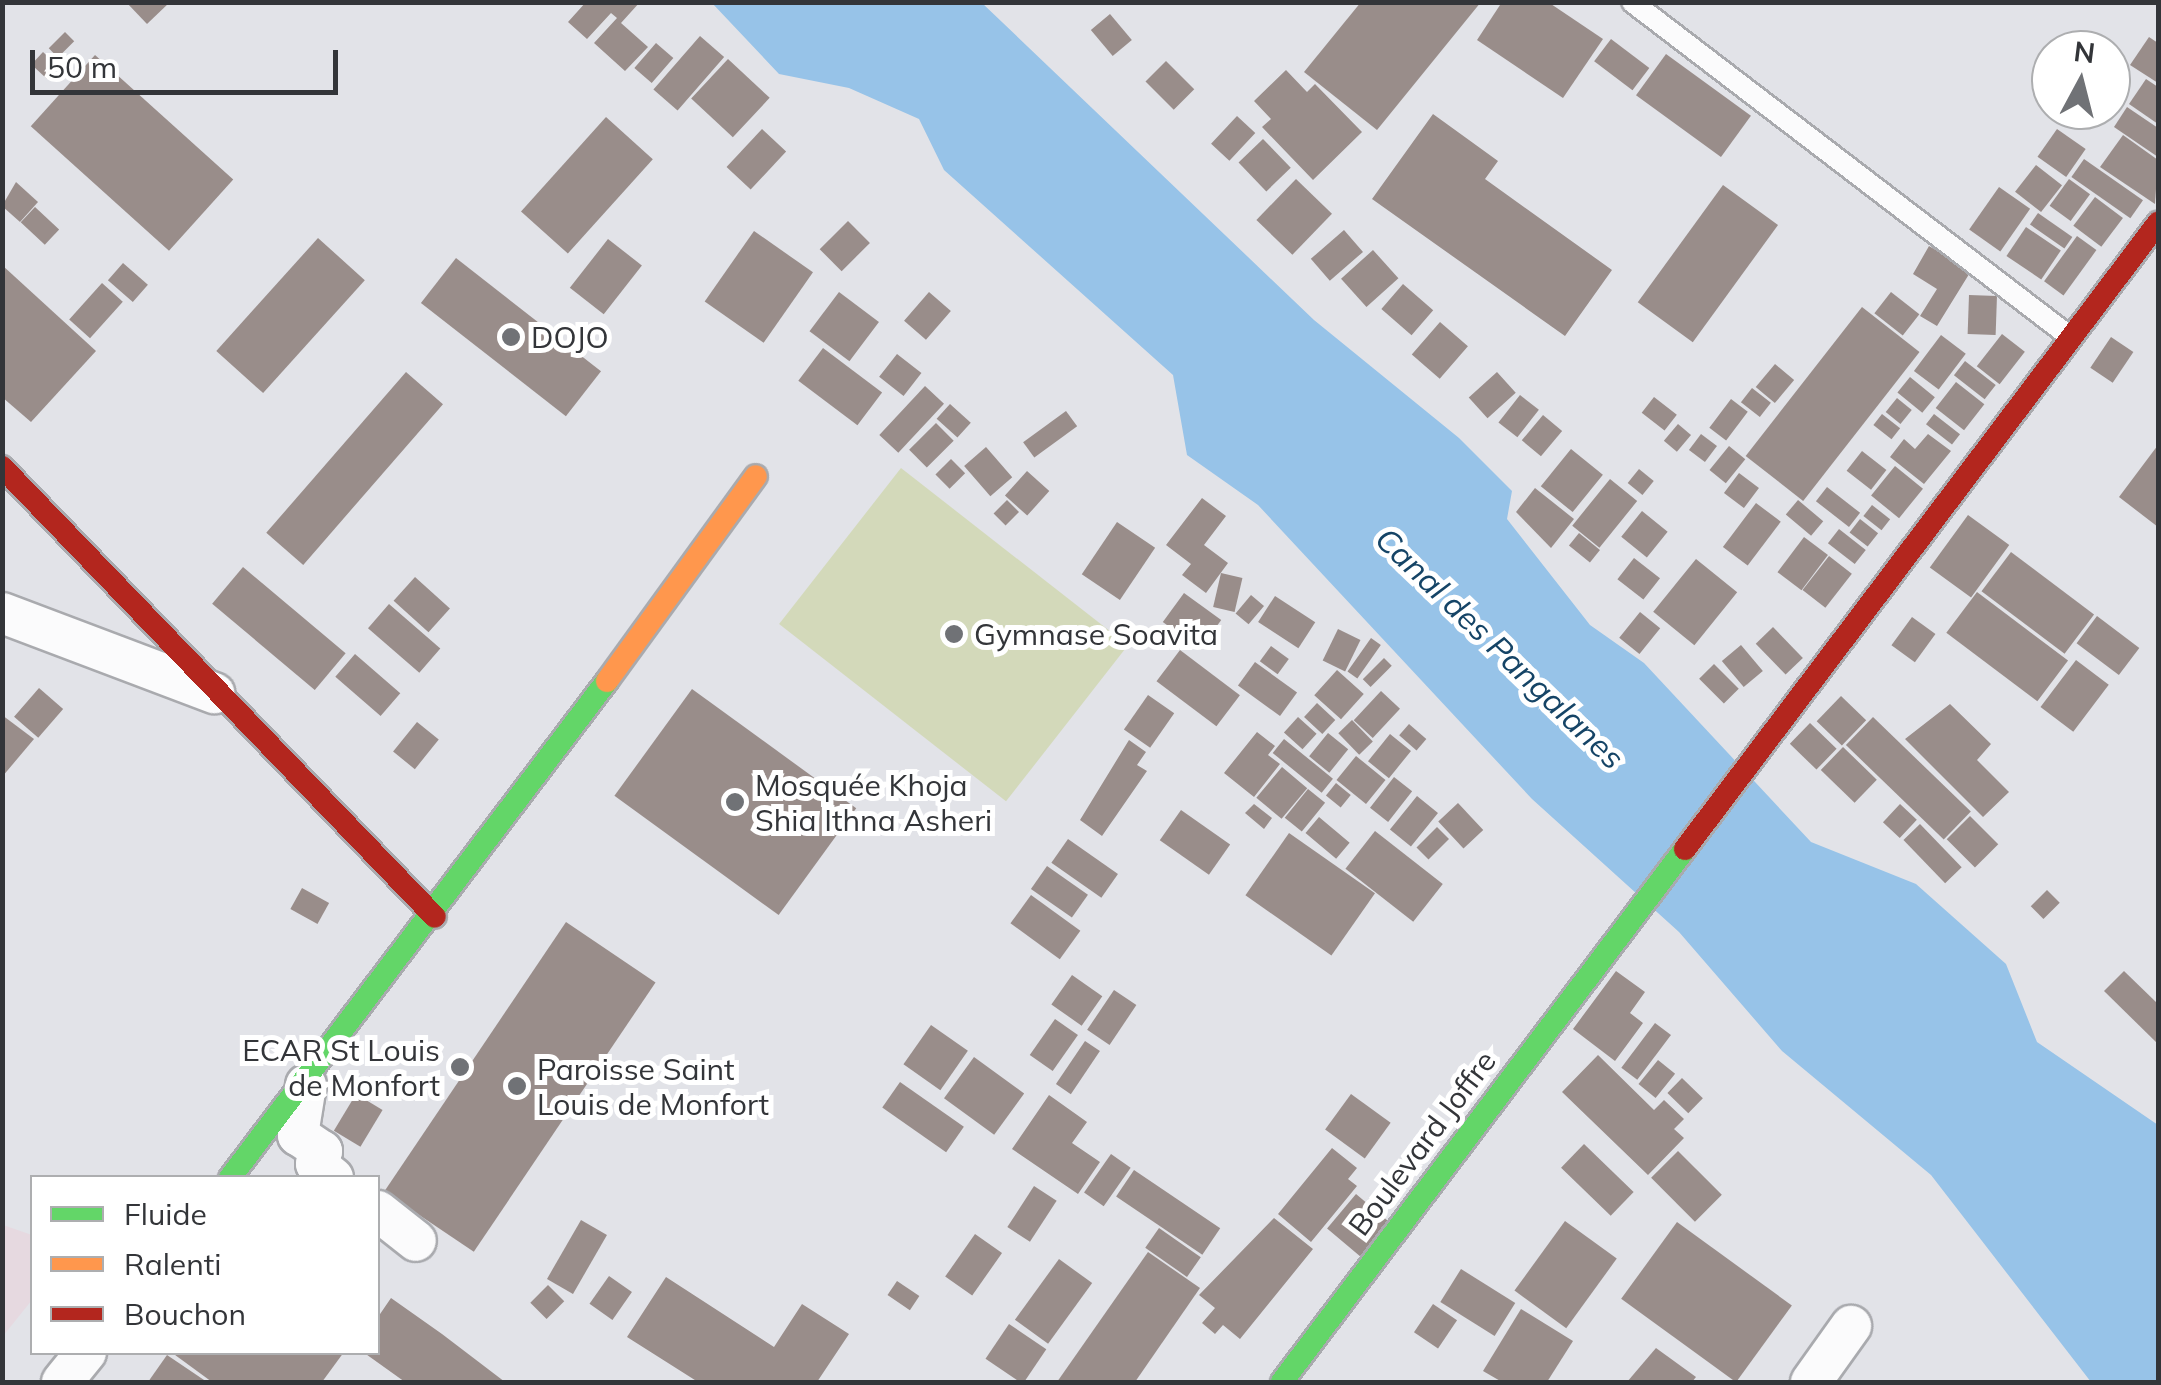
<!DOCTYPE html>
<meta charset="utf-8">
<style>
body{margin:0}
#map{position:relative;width:2161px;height:1385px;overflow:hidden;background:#e2e3e8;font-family:Mulish,sans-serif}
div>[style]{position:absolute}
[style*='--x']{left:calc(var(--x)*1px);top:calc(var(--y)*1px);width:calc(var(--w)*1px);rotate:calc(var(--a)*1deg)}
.education>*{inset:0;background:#e6d9e0}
.green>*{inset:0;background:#d3d9ba;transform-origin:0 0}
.water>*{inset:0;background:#97c3e8}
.building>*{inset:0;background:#998d8a;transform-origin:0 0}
.roads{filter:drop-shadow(2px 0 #a9aaae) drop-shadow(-2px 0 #a9aaae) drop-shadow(0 2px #a9aaae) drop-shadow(0 -2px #a9aaae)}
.lane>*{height:20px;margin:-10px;padding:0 10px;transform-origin:10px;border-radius:10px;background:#fbfbfc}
.street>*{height:40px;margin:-20px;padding:0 20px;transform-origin:20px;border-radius:20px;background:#fbfbfc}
.fast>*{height:22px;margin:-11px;padding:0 11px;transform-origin:11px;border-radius:11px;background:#63d668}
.slow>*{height:22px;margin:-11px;padding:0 11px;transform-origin:11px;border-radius:11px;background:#ff974d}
.jam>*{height:22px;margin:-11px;padding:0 11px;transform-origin:11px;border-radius:11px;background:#b3261e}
.dots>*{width:28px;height:28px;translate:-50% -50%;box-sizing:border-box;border:5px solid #fff;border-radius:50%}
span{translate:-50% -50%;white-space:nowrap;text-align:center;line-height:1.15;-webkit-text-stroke:10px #fff;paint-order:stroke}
.poi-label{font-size:30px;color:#333539}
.left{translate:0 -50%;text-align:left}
.right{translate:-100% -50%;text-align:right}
.street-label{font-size:30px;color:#333539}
.water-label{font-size:32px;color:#154466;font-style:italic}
.frame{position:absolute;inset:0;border:5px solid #333539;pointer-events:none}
.legend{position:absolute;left:30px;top:1175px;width:350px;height:180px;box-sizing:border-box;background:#fff;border:2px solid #adaeb0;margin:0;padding:12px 18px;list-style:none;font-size:30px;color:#333539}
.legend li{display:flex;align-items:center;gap:20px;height:50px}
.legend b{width:50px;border:2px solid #adaeb0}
.north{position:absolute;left:2031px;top:30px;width:100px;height:100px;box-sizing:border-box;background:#fff;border:2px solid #adaeb0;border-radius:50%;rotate:7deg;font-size:28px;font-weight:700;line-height:40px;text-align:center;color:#333539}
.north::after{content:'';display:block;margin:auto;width:35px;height:45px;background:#707276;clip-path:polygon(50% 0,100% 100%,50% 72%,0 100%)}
.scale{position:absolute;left:30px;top:50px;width:308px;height:45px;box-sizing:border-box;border:5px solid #333539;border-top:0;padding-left:12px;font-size:30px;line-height:35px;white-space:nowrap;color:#333539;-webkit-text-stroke:8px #fff;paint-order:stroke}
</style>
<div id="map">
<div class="education">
<i style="clip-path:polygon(3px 1225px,32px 1235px,32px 1300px,3px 1336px)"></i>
</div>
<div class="green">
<i style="left:901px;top:468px;width:288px;height:198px;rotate:38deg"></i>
</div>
<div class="water">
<i style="clip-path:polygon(712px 3px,982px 3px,1314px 320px,1459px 438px,1512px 491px,1507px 519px,1590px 625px,1644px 663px,1811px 842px,1916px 884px,2006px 964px,2037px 1042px,2158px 1125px,2158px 1382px,2091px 1382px,1931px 1175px,1782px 1051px,1679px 932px,1532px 799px,1258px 505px,1187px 455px,1173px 375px,944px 170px,919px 119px,849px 88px,779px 74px)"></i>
</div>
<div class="building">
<i style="clip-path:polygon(126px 2px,170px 2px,147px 24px)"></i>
<i style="clip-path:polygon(586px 2px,640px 2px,621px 23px,648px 47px,625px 71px,594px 43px,617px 18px,611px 13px,587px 39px,568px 22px)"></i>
<i style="clip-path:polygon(1361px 2px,1481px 2px,1377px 130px,1304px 72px)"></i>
<i style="clip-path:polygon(1502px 2px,1548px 2px,1603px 39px,1563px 98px,1477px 40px)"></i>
<i style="left:1110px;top:14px;width:34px;height:25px;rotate:50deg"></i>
<i style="left:65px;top:32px;width:13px;height:23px;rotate:45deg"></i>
<i style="left:700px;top:36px;width:32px;height:71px;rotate:41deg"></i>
<i style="clip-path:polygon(2149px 37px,2158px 43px,2158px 83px,2130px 65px)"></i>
<i style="left:1611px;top:39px;width:48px;height:28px;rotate:37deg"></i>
<i style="left:656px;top:43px;width:23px;height:33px;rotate:41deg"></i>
<i style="left:43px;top:52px;width:21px;height:17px;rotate:43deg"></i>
<i style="left:1666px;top:54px;width:105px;height:51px;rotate:36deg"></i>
<i style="left:95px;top:55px;width:186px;height:96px;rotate:42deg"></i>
<i style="left:728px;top:59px;width:57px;height:54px;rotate:43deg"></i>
<i style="left:1166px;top:61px;width:40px;height:29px;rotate:45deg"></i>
<i style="clip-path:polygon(1286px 70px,1307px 92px,1315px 84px,1362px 132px,1313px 180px,1262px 127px,1271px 119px,1254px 101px)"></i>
<i style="clip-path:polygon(2146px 79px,2158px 87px,2158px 124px,2129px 104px)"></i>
<i style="clip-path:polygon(2127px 107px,2158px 128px,2158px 157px,2114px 127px)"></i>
<i style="clip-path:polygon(1433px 114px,1498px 161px,1485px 179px,1612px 270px,1565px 336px,1372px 199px)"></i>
<i style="left:1237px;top:116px;width:25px;height:38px;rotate:43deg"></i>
<i style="left:606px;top:117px;width:63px;height:127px;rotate:42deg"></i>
<i style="left:762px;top:129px;width:33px;height:52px;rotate:43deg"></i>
<i style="left:2057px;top:129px;width:35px;height:34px;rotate:35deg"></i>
<i style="clip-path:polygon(2123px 135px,2158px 160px,2155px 204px,2100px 167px)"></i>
<i style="left:1263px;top:139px;width:40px;height:34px;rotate:46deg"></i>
<i style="left:2084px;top:159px;width:72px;height:22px;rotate:35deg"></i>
<i style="left:2036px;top:165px;width:33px;height:34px;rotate:38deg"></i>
<i style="left:1296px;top:179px;width:50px;height:57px;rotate:44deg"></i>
<i style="left:2069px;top:179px;width:26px;height:33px;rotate:36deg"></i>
<i style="clip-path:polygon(16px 182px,38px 202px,20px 222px,2px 206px)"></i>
<i style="left:1723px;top:185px;width:68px;height:145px;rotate:36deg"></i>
<i style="left:1999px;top:187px;width:38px;height:52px;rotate:35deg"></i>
<i style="left:2095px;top:197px;width:35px;height:36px;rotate:37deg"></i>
<i style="left:35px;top:207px;width:33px;height:21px;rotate:43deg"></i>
<i style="left:2038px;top:213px;width:42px;height:14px;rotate:35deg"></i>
<i style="left:848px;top:221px;width:31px;height:40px;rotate:45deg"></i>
<i style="left:2026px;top:227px;width:42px;height:35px;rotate:34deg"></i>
<i style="left:1344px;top:230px;width:29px;height:44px;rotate:49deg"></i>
<i style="left:754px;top:231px;width:72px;height:86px;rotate:35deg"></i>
<i style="left:2077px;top:236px;width:24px;height:56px;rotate:36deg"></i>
<i style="left:318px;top:238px;width:63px;height:152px;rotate:42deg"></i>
<i style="left:608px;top:239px;width:43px;height:62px;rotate:38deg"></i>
<i style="clip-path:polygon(1929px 246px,1971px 271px,1937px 326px,1920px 316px,1937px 289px,1913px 274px)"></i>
<i style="left:1373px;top:250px;width:38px;height:43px;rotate:48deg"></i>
<i style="left:456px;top:258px;width:184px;height:57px;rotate:38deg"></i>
<i style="left:123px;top:263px;width:33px;height:23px;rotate:41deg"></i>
<i style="clip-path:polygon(2px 265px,96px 351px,31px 422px,2px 397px)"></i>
<i style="left:102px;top:283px;width:28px;height:49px;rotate:42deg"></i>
<i style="left:1403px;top:284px;width:40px;height:33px;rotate:41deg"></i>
<i style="left:839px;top:292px;width:50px;height:49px;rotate:37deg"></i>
<i style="left:929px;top:292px;width:29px;height:38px;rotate:41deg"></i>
<i style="left:1891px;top:292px;width:36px;height:27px;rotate:38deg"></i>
<i style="left:1969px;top:295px;width:28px;height:39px;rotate:2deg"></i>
<i style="left:1862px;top:307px;width:73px;height:189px;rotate:38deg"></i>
<i style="left:1440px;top:322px;width:37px;height:43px;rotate:41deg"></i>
<i style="left:2002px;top:334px;width:29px;height:41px;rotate:38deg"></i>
<i style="left:1941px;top:335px;width:31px;height:45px;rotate:37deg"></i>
<i style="left:2111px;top:337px;width:27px;height:37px;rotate:34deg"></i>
<i style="left:823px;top:348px;width:74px;height:41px;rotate:37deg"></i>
<i style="left:897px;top:354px;width:31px;height:29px;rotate:38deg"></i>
<i style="left:1965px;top:361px;width:39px;height:18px;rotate:38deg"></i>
<i style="left:1775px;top:364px;width:25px;height:30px;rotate:40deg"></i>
<i style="left:406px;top:372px;width:49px;height:213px;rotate:41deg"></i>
<i style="left:1497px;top:372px;width:28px;height:38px;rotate:48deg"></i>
<i style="left:1910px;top:377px;width:32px;height:20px;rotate:39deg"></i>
<i style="left:1956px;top:382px;width:36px;height:33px;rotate:38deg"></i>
<i style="left:925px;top:386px;width:26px;height:67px;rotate:43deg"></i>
<i style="left:1752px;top:388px;width:24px;height:18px;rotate:38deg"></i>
<i style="left:1520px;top:395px;width:24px;height:35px;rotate:38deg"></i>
<i style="left:1654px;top:397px;width:29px;height:20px;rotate:38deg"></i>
<i style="left:1897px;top:398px;width:19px;height:18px;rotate:39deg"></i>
<i style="left:1731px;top:399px;width:21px;height:36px;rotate:37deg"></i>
<i style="left:950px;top:404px;width:28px;height:20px;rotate:42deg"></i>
<i style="left:1066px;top:411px;width:19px;height:53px;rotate:54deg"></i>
<i style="left:1882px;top:414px;width:23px;height:14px;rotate:38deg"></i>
<i style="left:1934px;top:414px;width:33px;height:13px;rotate:38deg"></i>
<i style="left:1543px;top:415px;width:25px;height:33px;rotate:40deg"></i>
<i style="left:936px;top:423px;width:25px;height:38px;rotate:45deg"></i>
<i style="left:1678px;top:424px;width:17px;height:22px;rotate:40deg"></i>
<i style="left:1701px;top:434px;width:20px;height:20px;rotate:37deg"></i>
<i style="clip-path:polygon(1928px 434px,1951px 451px,1924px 484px,1890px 457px,1904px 439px,1915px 449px)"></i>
<i style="clip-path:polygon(2158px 445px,2158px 527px,2119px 497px)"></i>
<i style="left:1729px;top:446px;width:21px;height:31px;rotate:39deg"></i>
<i style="left:986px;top:447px;width:40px;height:29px;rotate:49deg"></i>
<i style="left:1571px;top:449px;width:41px;height:48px;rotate:39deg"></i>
<i style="left:1862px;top:451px;width:31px;height:25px;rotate:38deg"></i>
<i style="left:951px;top:459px;width:20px;height:22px;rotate:45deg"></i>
<i style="left:1895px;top:466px;width:36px;height:38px;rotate:39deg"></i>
<i style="left:1639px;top:469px;width:19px;height:18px;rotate:39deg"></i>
<i style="left:1027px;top:471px;width:30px;height:33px;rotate:42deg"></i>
<i style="left:1739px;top:473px;width:25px;height:25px;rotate:37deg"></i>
<i style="left:1610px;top:479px;width:35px;height:60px;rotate:39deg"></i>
<i style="left:1827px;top:487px;width:42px;height:18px;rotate:38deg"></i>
<i style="clip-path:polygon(1535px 488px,1574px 519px,1551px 548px,1516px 512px)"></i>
<i style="clip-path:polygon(1202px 498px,1226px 516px,1204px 545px,1228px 563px,1206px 593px,1182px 575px,1191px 564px,1166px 545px)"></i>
<i style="left:1007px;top:500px;width:17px;height:19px;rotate:45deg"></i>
<i style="left:1798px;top:500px;width:33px;height:19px;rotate:40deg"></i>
<i style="left:1756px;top:503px;width:31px;height:55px;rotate:37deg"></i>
<i style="left:1872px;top:505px;width:23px;height:14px;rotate:38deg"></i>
<i style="left:1642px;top:511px;width:33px;height:33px;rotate:39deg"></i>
<i style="left:1968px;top:515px;width:51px;height:65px;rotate:36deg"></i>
<i style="left:1860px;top:519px;width:23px;height:17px;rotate:38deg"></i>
<i style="left:1117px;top:522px;width:46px;height:63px;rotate:34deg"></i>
<i style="left:1839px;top:529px;width:34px;height:18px;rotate:38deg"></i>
<i style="left:1579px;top:533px;width:27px;height:16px;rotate:39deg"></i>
<i style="left:1804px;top:537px;width:30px;height:44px;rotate:37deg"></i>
<i style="left:2011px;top:552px;width:104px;height:49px;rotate:37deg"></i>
<i style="left:1829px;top:556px;width:29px;height:43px;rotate:38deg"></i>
<i style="left:1634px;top:558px;width:33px;height:27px;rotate:38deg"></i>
<i style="left:1696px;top:559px;width:53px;height:68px;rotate:39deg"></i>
<i style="left:243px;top:567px;width:134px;height:48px;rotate:40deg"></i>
<i style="left:1221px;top:573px;width:22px;height:35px;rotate:13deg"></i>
<i style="left:415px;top:577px;width:47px;height:32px;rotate:42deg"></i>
<i style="left:1977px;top:592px;width:114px;height:51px;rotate:37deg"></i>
<i style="left:1184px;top:593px;width:46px;height:36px;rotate:36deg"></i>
<i style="left:1251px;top:595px;width:17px;height:24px;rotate:40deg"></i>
<i style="left:1275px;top:596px;width:48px;height:31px;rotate:33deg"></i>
<i style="left:389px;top:604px;width:68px;height:32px;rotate:41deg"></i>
<i style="left:1640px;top:612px;width:26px;height:33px;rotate:39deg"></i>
<i style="left:2097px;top:616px;width:53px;height:34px;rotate:37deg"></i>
<i style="left:1912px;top:617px;width:29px;height:35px;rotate:36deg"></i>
<i style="left:1773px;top:627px;width:43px;height:24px;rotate:46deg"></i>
<i style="left:1338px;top:629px;width:25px;height:35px;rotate:26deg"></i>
<i style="left:1371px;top:638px;width:12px;height:41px;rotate:35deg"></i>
<i style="left:1741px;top:645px;width:34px;height:25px;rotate:50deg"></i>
<i style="left:1271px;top:646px;width:22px;height:19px;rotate:36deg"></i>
<i style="left:1180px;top:650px;width:75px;height:39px;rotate:37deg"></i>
<i style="left:355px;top:654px;width:60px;height:30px;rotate:41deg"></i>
<i style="left:1384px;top:658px;width:11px;height:30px;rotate:45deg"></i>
<i style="left:2076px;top:660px;width:41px;height:59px;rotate:37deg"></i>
<i style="left:1255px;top:662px;width:52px;height:29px;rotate:36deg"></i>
<i style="left:1714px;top:664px;width:35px;height:21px;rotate:45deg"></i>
<i style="left:1337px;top:670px;width:36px;height:34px;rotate:42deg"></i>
<i style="left:39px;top:688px;width:32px;height:38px;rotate:41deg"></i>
<i style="left:692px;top:689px;width:203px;height:132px;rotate:36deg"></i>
<i style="left:1381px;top:691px;width:26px;height:40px;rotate:43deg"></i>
<i style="left:1148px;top:695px;width:32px;height:42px;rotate:35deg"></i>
<i style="left:1841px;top:696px;width:35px;height:35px;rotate:44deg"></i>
<i style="left:1317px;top:703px;width:25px;height:19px;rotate:43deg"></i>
<i style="clip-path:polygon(1950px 704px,1991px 744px,1977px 760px,2009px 792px,1983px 817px,1905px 739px)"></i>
<i style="clip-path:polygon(2px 715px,34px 739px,2px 777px)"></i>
<i style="left:1298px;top:717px;width:25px;height:21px;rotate:42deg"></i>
<i style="left:1873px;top:717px;width:136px;height:39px;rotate:44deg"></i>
<i style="left:1352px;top:720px;width:30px;height:19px;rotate:46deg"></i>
<i style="left:417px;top:722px;width:28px;height:38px;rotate:39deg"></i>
<i style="left:1810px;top:723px;width:37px;height:29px;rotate:44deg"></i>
<i style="left:1409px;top:724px;width:23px;height:15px;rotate:41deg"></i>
<i style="clip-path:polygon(1257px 732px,1275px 746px,1268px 755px,1280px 764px,1254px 797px,1224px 773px)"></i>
<i style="left:1328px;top:733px;width:26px;height:30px;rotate:39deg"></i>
<i style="left:1390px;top:734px;width:27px;height:35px;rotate:39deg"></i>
<i style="left:1284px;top:739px;width:63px;height:18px;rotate:39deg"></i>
<i style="clip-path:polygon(1129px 740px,1146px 752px,1137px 765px,1147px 771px,1102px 836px,1080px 820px)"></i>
<i style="left:1843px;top:747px;width:47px;height:32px;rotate:44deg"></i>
<i style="left:1356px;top:756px;width:38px;height:31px;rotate:39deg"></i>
<i style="left:1282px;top:767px;width:33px;height:40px;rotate:40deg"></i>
<i style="left:1394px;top:777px;width:23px;height:39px;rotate:38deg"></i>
<i style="left:1336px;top:783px;width:19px;height:16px;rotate:39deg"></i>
<i style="left:1308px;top:789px;width:22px;height:37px;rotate:39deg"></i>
<i style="left:1417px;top:796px;width:27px;height:43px;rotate:39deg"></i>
<i style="left:1458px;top:803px;width:37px;height:27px;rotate:47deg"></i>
<i style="clip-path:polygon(1254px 804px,1272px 818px,1264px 829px,1245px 813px)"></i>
<i style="left:1900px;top:804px;width:23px;height:25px;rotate:43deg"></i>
<i style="left:1181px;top:810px;width:60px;height:37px;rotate:35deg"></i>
<i style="left:1970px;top:816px;width:40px;height:33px;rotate:45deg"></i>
<i style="left:1319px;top:817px;width:40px;height:21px;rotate:40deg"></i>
<i style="left:1920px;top:824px;width:60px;height:23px;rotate:46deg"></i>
<i style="left:1437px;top:827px;width:17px;height:29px;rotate:45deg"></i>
<i style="left:1375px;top:831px;width:86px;height:48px;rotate:38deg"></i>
<i style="left:1289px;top:833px;width:105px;height:76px;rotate:35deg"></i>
<i style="left:1068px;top:839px;width:61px;height:29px;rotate:35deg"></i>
<i style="left:1047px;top:866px;width:50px;height:28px;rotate:35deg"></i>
<i style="left:302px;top:888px;width:31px;height:24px;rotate:29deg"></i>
<i style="left:2047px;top:890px;width:18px;height:23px;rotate:45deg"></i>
<i style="left:1031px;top:895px;width:61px;height:35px;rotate:36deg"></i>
<i style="left:566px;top:922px;width:108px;height:325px;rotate:34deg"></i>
<i style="clip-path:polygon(1616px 971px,1645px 992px,1630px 1013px,1643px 1023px,1615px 1061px,1573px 1029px)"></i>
<i style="clip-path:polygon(2124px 971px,2158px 1004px,2158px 1044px,2104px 991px)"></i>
<i style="left:1072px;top:975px;width:37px;height:36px;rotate:35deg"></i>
<i style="left:1114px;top:990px;width:27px;height:48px;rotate:34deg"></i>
<i style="left:1055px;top:1019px;width:28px;height:44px;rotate:35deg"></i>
<i style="left:1655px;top:1023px;width:20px;height:56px;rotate:37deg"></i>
<i style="left:931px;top:1025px;width:45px;height:48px;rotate:35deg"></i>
<i style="left:1085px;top:1041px;width:18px;height:52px;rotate:34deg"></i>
<i style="clip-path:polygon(1598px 1055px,1654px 1110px,1664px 1100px,1684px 1119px,1674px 1129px,1684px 1138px,1648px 1175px,1562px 1092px)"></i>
<i style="left:974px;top:1057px;width:62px;height:51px;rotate:36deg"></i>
<i style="left:1658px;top:1060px;width:22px;height:31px;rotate:39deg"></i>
<i style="left:1682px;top:1078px;width:29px;height:21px;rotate:44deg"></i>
<i style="left:900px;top:1082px;width:78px;height:31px;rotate:35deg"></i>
<i style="left:356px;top:1094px;width:31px;height:43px;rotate:31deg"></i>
<i style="left:1351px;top:1094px;width:49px;height:44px;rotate:36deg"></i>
<i style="clip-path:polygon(1049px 1095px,1087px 1122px,1072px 1143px,1100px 1162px,1078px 1194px,1012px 1149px)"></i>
<i style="left:1584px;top:1144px;width:69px;height:33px;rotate:44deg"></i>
<i style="clip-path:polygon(1332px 1148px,1357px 1168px,1348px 1179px,1357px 1186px,1311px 1242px,1278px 1214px)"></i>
<i style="left:1678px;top:1151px;width:62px;height:38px;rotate:45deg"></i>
<i style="left:1111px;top:1154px;width:24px;height:47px;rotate:35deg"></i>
<i style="left:1134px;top:1170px;width:104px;height:32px;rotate:34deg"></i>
<i style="left:1034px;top:1186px;width:27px;height:49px;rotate:33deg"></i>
<i style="left:1356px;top:1194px;width:45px;height:45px;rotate:40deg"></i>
<i style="clip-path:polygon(1274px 1218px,1313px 1249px,1240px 1339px,1223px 1325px,1215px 1334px,1202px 1323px,1215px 1308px,1199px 1295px)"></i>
<i style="left:581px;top:1220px;width:30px;height:68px;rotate:30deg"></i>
<i style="left:1565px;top:1221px;width:64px;height:86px;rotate:36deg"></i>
<i style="left:1677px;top:1222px;width:142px;height:95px;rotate:36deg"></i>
<i style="left:1159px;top:1228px;width:51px;height:24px;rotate:35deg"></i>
<i style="left:975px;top:1234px;width:33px;height:52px;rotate:35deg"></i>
<i style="clip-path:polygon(1148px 1252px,1200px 1288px,1135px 1382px,1057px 1382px)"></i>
<i style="left:1059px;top:1259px;width:41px;height:75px;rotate:36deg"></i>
<i style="left:1461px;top:1269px;width:64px;height:39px;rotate:32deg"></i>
<i style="left:609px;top:1276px;width:28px;height:34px;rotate:35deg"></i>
<i style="clip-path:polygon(666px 1277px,774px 1347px,802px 1304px,849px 1334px,817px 1382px,698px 1382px,627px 1337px)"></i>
<i style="left:897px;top:1281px;width:27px;height:17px;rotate:34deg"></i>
<i style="left:548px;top:1285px;width:23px;height:25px;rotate:45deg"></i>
<i style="clip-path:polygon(391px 1298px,442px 1334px,505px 1382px,405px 1382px,363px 1352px,378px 1352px,378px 1317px)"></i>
<i style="left:1433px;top:1304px;width:29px;height:34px;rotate:34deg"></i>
<i style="clip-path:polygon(1521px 1309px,1573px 1341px,1547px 1382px,1502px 1382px,1483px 1371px)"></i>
<i style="left:1009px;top:1324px;width:45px;height:42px;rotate:34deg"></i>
<i style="clip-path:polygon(1656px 1348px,1696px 1377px,1692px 1382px,1627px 1382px)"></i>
<i style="clip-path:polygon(171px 1352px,344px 1352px,322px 1382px,212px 1382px)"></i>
<i style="clip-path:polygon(167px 1355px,207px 1382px,148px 1382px)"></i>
</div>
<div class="roads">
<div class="lane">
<i style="--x:1632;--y:2;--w:550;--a:37.39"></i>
</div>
<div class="street">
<i style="--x:2;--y:613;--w:227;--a:20.7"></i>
<i style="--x:306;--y:1085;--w:51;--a:99.1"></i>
<i style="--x:298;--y:1135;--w:29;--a:34"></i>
<i style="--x:322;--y:1151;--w:14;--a:115"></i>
<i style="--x:316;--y:1164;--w:22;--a:39"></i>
<i style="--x:378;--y:1211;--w:48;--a:38.3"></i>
<i style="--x:62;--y:1382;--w:38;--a:-51"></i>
<i style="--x:1811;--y:1382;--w:69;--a:-54.5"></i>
</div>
<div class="fast">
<i style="--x:230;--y:1178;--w:624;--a:-52.82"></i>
<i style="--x:1282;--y:1382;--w:668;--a:-52.91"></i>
</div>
<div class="slow">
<i style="--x:607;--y:681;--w:253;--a:-54"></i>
</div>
<div class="jam">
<i style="--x:2;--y:467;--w:624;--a:46.1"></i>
<i style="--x:1685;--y:849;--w:785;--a:-52.93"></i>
</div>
</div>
<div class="dots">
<i style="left:511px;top:337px;background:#707276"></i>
<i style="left:954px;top:634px;background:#707276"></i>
<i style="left:735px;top:802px;background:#707276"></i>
<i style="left:460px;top:1067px;background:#707276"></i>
<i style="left:517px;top:1086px;background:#707276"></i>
</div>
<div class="poi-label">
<span class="left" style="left:531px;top:337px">DOJO</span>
<span class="left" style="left:974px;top:634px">Gymnase Soavita</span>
<span class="left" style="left:755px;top:802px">Mosquée Khoja<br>Shia Ithna Asheri</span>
<span class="right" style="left:440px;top:1067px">ECAR St Louis<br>de Monfort</span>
<span class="left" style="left:537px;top:1086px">Paroisse Saint<br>Louis de Monfort</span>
</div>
<div class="street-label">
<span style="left:1422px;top:1143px;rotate:-53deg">Boulevard Joffre</span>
</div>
<div class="water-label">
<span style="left:1500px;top:648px;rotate:44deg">Canal des Pangalanes</span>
</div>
<div class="frame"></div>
<ul class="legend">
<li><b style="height:12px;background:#63d668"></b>Fluide</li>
<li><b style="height:12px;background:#ff974d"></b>Ralenti</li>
<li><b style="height:12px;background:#b3261e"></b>Bouchon</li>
</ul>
<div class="north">N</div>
<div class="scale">50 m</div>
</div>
